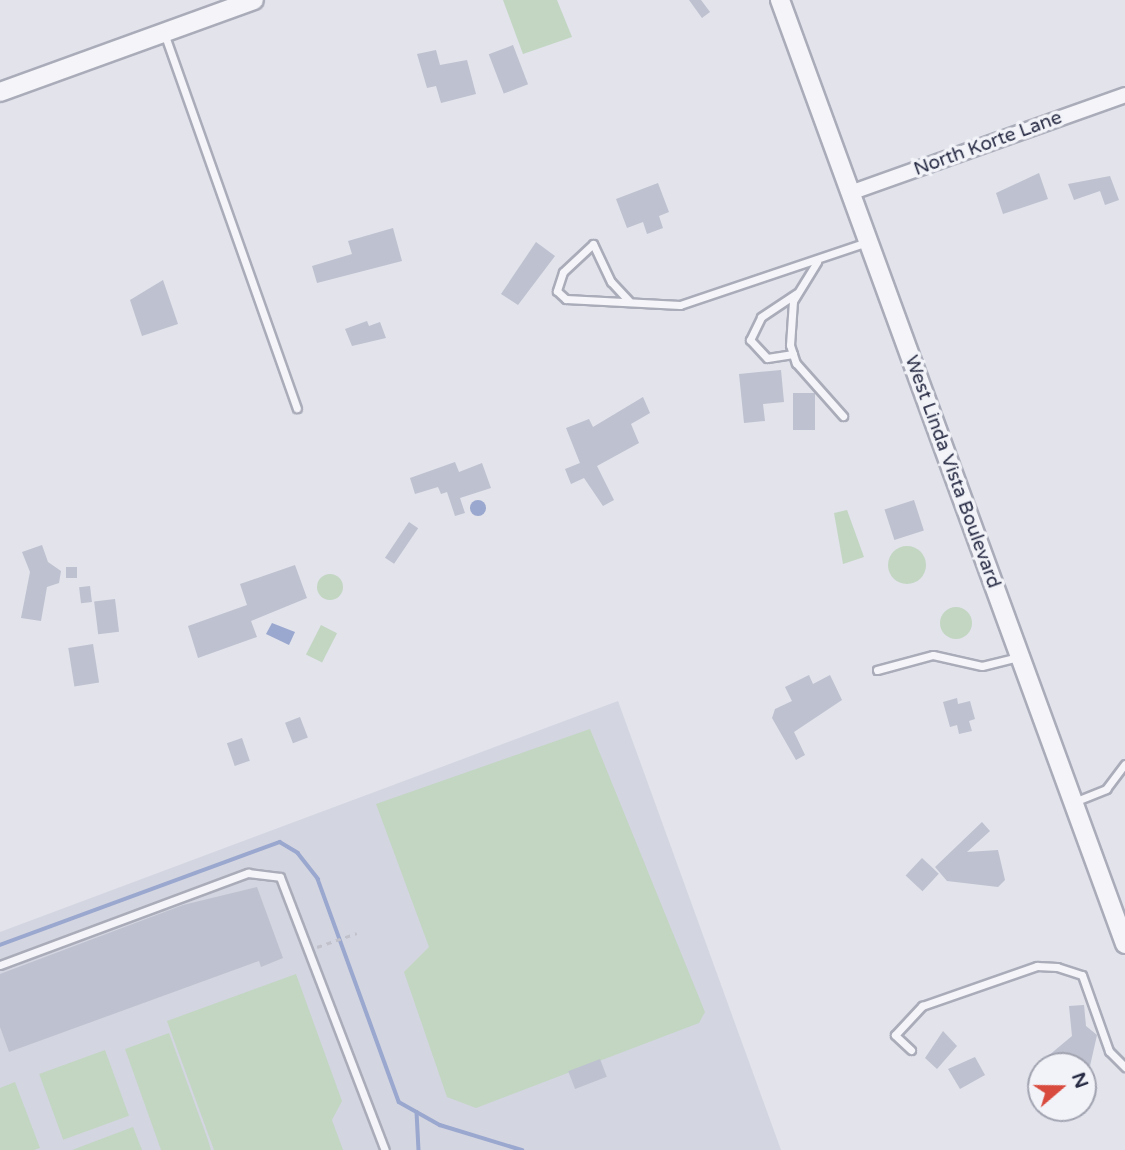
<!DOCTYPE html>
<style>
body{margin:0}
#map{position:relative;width:1125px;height:1150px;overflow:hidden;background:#e2e3eb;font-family:"Varela Round",sans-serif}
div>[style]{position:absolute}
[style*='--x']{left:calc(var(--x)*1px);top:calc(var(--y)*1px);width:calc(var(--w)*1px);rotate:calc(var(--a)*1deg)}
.built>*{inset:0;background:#d3d5e0}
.green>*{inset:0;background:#c2d6c2;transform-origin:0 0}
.round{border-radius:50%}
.water>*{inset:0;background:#9aa7ce}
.stream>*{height:3.5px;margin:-1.75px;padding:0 1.75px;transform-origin:1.75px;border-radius:1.75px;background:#9aa7ce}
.building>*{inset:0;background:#bec1cf;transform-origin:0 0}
.path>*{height:2.5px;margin-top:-1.25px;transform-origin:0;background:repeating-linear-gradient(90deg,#c0c1ca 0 5px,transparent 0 10px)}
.roads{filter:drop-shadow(2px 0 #aaacb9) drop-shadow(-2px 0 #aaacb9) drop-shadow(0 2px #aaacb9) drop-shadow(0 -2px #aaacb9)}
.service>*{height:7px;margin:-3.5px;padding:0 3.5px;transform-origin:3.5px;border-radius:3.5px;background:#f5f5f9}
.minor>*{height:14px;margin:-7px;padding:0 7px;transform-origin:7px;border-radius:7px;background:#f5f5f9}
.tertiary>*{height:18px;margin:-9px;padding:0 9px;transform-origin:9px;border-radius:9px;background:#f5f5f9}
span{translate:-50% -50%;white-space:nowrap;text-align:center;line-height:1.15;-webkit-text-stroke:7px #f2f3f8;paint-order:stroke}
.street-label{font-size:19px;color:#282c45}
.north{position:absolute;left:1027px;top:1052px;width:70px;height:70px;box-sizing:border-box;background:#f2f3f8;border:2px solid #a1a3b0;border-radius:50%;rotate:70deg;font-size:19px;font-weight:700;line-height:28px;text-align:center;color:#282c45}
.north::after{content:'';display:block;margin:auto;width:24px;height:32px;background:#d94a3e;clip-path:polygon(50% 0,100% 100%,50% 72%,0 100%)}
</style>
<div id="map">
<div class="built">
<i style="clip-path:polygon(618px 701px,781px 1150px,0 1150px,0 932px)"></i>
</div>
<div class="green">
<i style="clip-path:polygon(503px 0,557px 0,572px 37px,523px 54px)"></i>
<i style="clip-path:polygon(847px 510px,864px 557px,843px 564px,834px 513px)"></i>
<i class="round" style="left:888px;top:546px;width:38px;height:38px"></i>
<i class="round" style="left:317px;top:574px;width:26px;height:26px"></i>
<i class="round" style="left:940px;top:607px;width:32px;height:32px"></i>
<i style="left:321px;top:625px;width:18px;height:33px;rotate:27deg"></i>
<i style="clip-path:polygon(590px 729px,705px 1012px,699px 1023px,476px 1108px,447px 1097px,404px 972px,429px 947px,376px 804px)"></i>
<i style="clip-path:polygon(296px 974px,342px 1101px,332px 1120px,343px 1150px,214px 1150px,167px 1021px)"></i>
<i style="clip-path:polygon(169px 1033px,208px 1140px,211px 1150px,161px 1150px,125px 1049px)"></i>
<i style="left:105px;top:1050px;width:70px;height:70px;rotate:70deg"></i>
<i style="clip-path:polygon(15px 1082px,40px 1148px,34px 1150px,0 1150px,0 1088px)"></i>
<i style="clip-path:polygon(133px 1127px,142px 1150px,72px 1150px)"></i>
</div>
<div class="water">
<i class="round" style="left:470px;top:500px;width:16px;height:16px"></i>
<i style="clip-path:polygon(272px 623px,295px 632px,289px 645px,266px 634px)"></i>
</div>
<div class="stream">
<i style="--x:0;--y:945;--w:298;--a:-20.2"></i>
<i style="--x:280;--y:842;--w:21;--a:31"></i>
<i style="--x:298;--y:853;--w:33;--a:52"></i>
<i style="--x:318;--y:879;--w:237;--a:70"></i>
<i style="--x:399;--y:1102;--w:47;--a:29.3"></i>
<i style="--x:440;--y:1125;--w:86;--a:17"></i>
<i style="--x:417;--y:1112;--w:38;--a:87"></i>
</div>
<div class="building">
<i style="clip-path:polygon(689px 0,701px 0,710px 12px,702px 18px)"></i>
<i style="left:513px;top:45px;width:42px;height:26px;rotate:69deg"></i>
<i style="clip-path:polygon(436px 50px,440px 65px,467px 60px,476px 94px,441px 103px,436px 86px,427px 88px,417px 54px)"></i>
<i style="clip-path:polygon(1039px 173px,1048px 199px,1003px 214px,996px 193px)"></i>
<i style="clip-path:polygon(1110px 176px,1119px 200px,1105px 205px,1100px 191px,1074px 200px,1068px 184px)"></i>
<i style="clip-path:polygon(658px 183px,669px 212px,659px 216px,663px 228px,647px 234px,643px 222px,627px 228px,616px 199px)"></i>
<i style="clip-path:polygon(393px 228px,402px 261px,317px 283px,312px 266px,352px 254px,348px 241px)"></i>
<i style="clip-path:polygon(536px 242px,555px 256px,518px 305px,501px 294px)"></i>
<i style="clip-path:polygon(163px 280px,178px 324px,142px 336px,130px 300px)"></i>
<i style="clip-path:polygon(367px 321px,369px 326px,380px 322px,386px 338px,352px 346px,345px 329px)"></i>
<i style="clip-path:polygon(781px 370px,784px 402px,763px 404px,765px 421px,744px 423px,739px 374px)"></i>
<i style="left:793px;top:393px;width:22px;height:37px"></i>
<i style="clip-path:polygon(643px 397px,650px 413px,631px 424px,639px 443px,597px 466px,614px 500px,603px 506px,584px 478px,571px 484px,565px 469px,580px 463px,566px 428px,589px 419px,593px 427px)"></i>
<i style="clip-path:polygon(455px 462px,459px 472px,482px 463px,491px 488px,460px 498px,465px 513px,455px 516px,447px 492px,441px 494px,438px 487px,415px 494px,410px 478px)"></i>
<i style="left:914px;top:500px;width:32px;height:31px;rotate:72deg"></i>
<i style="left:409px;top:522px;width:11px;height:43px;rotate:34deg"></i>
<i style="clip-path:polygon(42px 545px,48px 562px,61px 571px,59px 583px,47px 587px,41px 621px,21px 618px,30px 572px,22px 552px)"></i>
<i style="clip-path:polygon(295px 565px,307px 598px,251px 621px,257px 637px,198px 658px,188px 626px,247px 605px,240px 584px)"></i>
<i style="left:66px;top:567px;width:11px;height:11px"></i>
<i style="left:90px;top:586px;width:16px;height:11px;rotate:83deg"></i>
<i style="left:115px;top:599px;width:33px;height:21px;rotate:83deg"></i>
<i style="left:93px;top:644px;width:39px;height:25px;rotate:81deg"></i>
<i style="clip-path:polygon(809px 675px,813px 684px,830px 675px,842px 700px,794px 732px,805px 755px,796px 760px,772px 718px,775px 709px,792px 701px,785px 687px)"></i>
<i style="clip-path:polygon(957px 698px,958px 704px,970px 701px,975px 719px,969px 721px,972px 731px,959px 734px,957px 725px,950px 727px,943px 702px)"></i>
<i style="left:300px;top:717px;width:22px;height:16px;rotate:69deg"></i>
<i style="left:242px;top:738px;width:24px;height:16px;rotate:71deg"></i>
<i style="clip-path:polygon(982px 822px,990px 831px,967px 852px,998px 850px,1005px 880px,998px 887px,947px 881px,935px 867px)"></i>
<i style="left:922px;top:858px;width:23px;height:24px;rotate:43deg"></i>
<i style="clip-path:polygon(257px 887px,283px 958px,261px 967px,259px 961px,9px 1052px,0 1027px,0 974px,183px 905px)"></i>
<i style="clip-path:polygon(1084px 1005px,1086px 1026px,1097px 1035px,1090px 1066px,1036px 1066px,1072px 1036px,1069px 1006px)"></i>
<i style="clip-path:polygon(943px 1031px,957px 1046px,937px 1069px,925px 1058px)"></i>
<i style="clip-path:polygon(975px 1057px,985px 1075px,960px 1089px,948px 1069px)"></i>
<i style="left:600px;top:1059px;width:19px;height:34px;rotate:69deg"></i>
</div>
<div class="path">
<i style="--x:317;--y:947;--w:42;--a:-19.3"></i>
</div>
<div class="roads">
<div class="service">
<i style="--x:164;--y:33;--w:398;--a:70.5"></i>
<i style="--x:817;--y:262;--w:46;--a:121.6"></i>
<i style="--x:793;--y:301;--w:44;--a:93.9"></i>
<i style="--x:790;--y:345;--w:19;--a:72"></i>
<i style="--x:796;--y:363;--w:71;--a:48.4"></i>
<i style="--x:629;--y:301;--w:26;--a:-133"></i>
<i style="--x:611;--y:282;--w:42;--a:-115.3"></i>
<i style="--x:593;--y:244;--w:41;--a:137"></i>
<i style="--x:563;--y:272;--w:20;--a:108"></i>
<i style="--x:557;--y:291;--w:12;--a:42"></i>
<i style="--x:566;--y:299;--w:114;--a:3"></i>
<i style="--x:680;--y:305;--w:197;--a:-18.6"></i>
<i style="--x:793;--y:354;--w:26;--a:171"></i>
<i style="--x:767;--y:358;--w:25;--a:-133"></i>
<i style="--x:750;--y:340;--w:25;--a:-64"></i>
<i style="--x:761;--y:317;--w:43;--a:-33.7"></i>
<i style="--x:877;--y:670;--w:58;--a:-15"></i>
<i style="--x:933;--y:655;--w:50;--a:12.7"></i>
<i style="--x:982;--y:666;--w:38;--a:-14"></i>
<i style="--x:1074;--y:802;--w:35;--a:-22"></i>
<i style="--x:1106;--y:789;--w:31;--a:-53"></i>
<i style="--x:0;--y:965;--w:265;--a:-20.4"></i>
<i style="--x:248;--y:873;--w:32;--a:7"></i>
<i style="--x:280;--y:877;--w:292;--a:69"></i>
<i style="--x:911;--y:1050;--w:22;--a:-137"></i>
<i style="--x:895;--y:1035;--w:40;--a:-47"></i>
<i style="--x:922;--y:1006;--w:122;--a:-19.2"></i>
<i style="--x:1037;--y:966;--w:20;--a:3"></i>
<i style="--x:1057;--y:967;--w:26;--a:18"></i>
<i style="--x:1082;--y:975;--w:81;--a:70.4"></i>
<i style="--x:1109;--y:1051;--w:23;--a:45"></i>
</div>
<div class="minor">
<i style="--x:850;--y:193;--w:292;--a:-19.6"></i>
</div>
<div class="tertiary">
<i style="--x:780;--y:0;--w:1005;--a:69.92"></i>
<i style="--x:0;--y:92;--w:270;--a:-19.9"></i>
</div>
</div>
<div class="street-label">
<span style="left:988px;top:144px;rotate:-20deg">North Korte Lane</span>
<span style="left:952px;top:472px;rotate:70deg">West Linda Vista Boulevard</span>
</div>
<div class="north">N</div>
</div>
